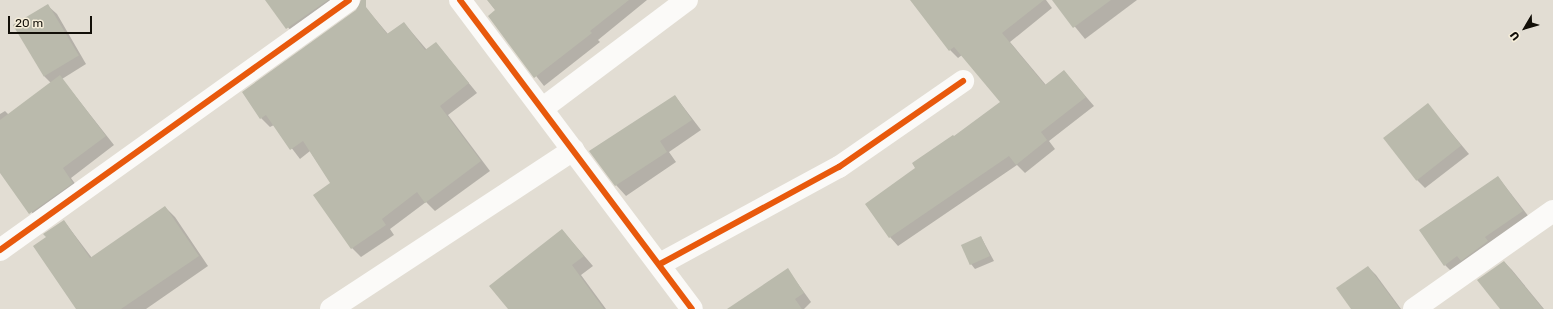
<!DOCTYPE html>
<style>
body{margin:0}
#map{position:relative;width:1553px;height:309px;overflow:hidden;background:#e2ddd3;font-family:Rubik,sans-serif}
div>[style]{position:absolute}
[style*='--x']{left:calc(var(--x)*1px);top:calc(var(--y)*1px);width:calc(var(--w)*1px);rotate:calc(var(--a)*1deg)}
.shadow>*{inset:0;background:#0003}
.building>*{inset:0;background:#babaac;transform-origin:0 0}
.minor>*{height:22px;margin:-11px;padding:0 11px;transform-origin:11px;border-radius:11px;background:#fbfaf8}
.cycleway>*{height:6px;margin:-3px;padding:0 3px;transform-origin:3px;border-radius:3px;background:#e8590c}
span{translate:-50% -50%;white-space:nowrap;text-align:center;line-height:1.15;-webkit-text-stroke:3px #f6eeda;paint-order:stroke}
.north{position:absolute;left:1505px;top:8px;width:40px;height:40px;-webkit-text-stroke:3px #f6eeda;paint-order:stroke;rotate:232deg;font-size:11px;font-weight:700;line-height:16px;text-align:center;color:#120f08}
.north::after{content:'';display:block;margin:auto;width:14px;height:18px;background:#120f08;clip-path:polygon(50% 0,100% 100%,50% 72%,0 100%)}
.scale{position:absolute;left:8px;top:16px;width:84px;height:18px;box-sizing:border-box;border:2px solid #120f08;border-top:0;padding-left:5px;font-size:12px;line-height:14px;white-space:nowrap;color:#120f08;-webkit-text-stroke:3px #f6eeda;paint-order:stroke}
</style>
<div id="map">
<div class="shadow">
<i style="clip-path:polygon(266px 0,349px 0,296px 37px)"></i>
<i style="clip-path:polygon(488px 0,647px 0,598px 40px,600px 42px,544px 86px,489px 16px,496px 11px)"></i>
<i style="clip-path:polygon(926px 0,1046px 0,1052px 8px,1010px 42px,1046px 85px,1064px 71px,1094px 106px,1049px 141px,1055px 149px,1025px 173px,1017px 165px,898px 246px,890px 237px,917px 168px,1001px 102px,962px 55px,958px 58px,950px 50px)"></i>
<i style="clip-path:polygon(1053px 0,1137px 0,1085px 39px)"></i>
<i style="clip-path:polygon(48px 6px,57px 14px,86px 64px,62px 79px,114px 145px,71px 178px,81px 192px,39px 222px,0 169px,0 114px,5px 111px,9px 115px,51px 83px,44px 76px)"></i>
<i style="clip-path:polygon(366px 8px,388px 34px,404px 23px,427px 50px,436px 43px,477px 93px,448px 115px,490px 171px,435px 211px,426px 202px,390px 229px,394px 235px,361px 257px,352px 248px,331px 183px,310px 151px,300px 159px,274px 125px,270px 127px,261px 118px)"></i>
<i style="clip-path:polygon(675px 96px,701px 130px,669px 152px,676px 162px,626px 196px,616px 185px)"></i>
<i style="clip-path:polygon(1428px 105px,1469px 154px,1425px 188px,1417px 180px)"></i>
<i style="clip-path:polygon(1498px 177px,1533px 222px,1455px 275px,1445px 265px)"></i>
<i style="clip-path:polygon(165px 207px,175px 217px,208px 266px,146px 309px,77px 309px,47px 237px,64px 221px,92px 258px)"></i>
<i style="clip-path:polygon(562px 230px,593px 266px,581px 275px,606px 309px,509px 309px)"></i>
<i style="clip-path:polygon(981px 237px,994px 261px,975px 269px,971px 264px)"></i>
<i style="clip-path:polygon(1504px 262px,1512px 270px,1544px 309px,1502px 309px)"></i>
<i style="clip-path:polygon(1368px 267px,1376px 275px,1401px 309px,1352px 309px)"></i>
<i style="clip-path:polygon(788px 270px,811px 302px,804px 309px,729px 309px)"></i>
</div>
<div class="building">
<i style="clip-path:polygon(265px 0,328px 0,286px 29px)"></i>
<i style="clip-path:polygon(361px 0,366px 0,366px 7px,387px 34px,404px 22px,425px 50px,436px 42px,469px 83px,440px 106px,481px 161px,425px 203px,417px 192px,382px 219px,386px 225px,351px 249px,313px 195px,330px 183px,303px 141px,290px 150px,266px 115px,260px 119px,242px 92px,356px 10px)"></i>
<i style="clip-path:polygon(487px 0,629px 0,590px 31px,592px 33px,534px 78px,488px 16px,495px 10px)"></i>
<i style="clip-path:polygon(910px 0,1044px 0,1002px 33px,1045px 85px,1064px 70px,1086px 97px,1041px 132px,1047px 140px,1016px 165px,1009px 156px,889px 238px,865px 204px,915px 168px,912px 163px,953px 135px,954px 136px,1000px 102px,954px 47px,949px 51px)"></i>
<i style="clip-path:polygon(1052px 0,1111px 0,1073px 28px)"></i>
<i style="left:48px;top:4px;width:60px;height:41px;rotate:59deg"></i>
<i style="clip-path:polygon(60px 75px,106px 136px,63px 168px,73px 183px,29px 214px,0 173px,0 120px)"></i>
<i style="clip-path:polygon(675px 95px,692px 120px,660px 141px,667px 152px,615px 186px,589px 151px)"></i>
<i style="left:1428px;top:103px;width:54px;height:57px;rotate:52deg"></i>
<i style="clip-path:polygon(1498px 176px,1523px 211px,1485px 237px,1488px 241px,1461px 261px,1457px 256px,1444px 266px,1419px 230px)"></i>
<i style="clip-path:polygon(165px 206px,199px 256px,121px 309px,76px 309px,33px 246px,46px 237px,43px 234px,64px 220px,90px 258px)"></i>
<i style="clip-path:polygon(562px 229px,584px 256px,572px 265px,604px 309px,508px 309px,489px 286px)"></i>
<i style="left:981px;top:236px;width:22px;height:22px;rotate:66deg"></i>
<i style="clip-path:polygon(1504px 261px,1543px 309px,1500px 309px,1477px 280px)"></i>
<i style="clip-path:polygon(1368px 266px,1400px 309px,1351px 309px,1336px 288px)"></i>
<i style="clip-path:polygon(788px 268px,804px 293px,795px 299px,802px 309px,727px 309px)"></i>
</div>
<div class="minor">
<i style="--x:460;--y:0;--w:386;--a:53.1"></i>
<i style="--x:543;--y:108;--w:180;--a:-36.9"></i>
<i style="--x:0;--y:250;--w:429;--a:-35.6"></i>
<i style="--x:660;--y:264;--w:204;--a:-28.5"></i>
<i style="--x:839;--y:167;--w:151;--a:-34.7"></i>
<i style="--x:331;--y:309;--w:290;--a:-33.3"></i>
<i style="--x:1414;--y:309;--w:170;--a:-35.2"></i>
</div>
<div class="cycleway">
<i style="--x:460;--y:0;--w:386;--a:53.1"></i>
<i style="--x:0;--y:250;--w:429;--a:-35.6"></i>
<i style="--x:660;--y:264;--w:204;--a:-28.5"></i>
<i style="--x:839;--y:167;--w:151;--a:-34.7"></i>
</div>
<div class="north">U</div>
<div class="scale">20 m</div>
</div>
